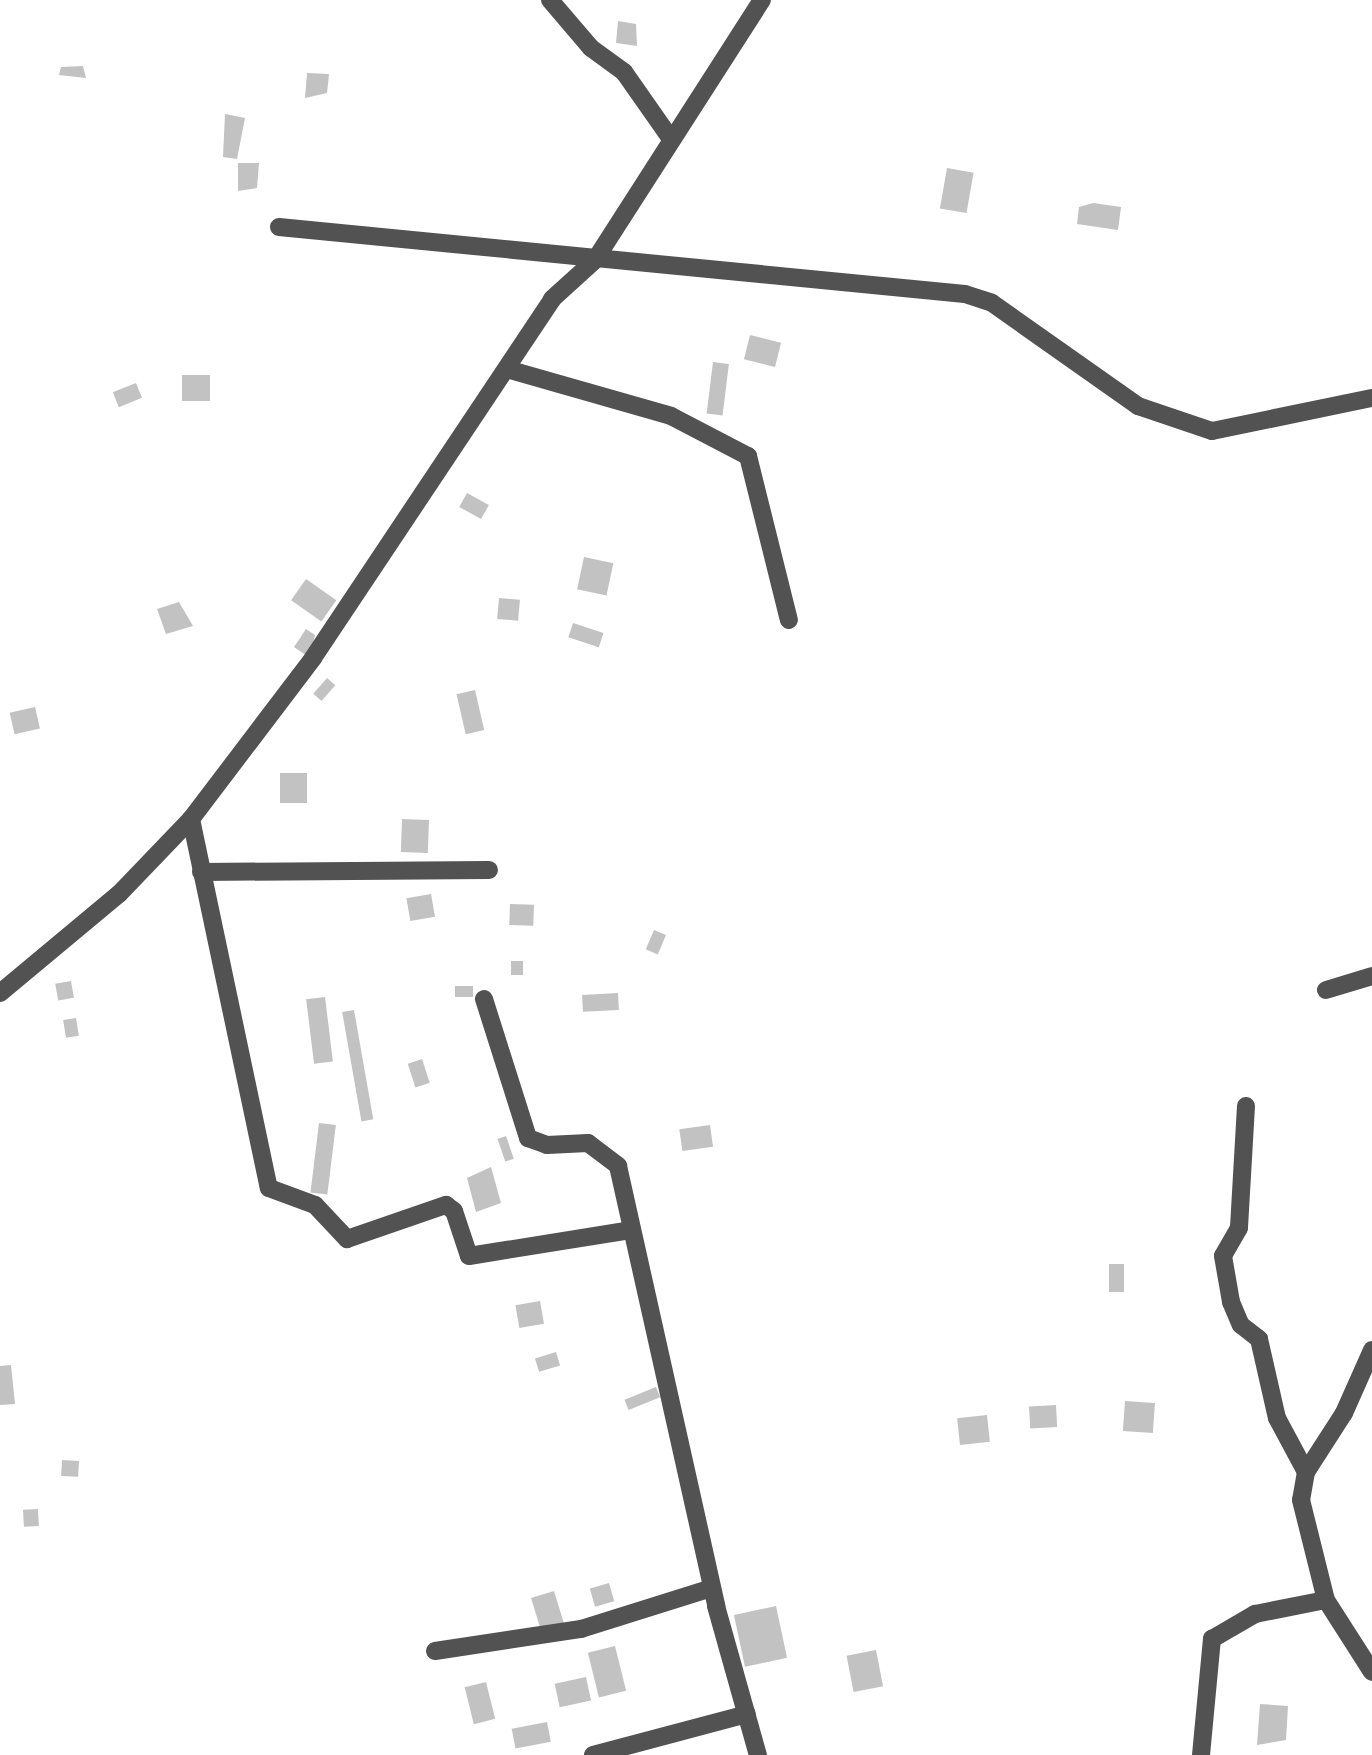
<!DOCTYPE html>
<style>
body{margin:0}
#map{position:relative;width:1372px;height:1755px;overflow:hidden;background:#fff;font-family:"Work Sans",sans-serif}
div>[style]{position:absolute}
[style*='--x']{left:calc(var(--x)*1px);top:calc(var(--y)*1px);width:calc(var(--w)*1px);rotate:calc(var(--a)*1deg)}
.building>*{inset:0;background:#c2c2c2;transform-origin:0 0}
.street>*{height:18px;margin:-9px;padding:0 9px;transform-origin:9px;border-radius:9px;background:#525252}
span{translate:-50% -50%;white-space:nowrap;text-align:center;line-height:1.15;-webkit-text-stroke:8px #fff;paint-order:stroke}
</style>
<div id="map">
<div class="building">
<i style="clip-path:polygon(618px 21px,636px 24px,637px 46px,616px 43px)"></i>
<i style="clip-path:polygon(83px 66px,86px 78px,59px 75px,61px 67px)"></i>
<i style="clip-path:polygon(307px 73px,329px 74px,327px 93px,305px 98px)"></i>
<i style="clip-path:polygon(225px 114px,245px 118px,237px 159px,223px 157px)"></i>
<i style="clip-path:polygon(238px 163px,259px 163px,257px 188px,238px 191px)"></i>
<i style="left:947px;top:168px;width:27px;height:41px;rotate:10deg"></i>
<i style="clip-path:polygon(1093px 203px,1121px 207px,1118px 230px,1077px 224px,1079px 207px)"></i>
<i style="left:750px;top:335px;width:32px;height:25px;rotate:14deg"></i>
<i style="left:713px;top:362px;width:16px;height:52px;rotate:7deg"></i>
<i style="left:182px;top:375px;width:28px;height:26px"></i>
<i style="left:136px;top:383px;width:16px;height:25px;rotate:68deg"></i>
<i style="left:467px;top:493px;width:25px;height:16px;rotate:29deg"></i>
<i style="left:584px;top:557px;width:30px;height:33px;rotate:12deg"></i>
<i style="left:306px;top:579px;width:37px;height:26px;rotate:35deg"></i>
<i style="left:499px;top:598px;width:21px;height:21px;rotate:5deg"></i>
<i style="clip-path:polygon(179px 602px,193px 626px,166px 634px,157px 609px)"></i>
<i style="left:573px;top:623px;width:32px;height:15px;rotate:18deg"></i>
<i style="clip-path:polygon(306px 629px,315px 635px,310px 658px,294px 647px)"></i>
<i style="left:327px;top:678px;width:11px;height:21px;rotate:41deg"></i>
<i style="left:475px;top:690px;width:41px;height:19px;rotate:77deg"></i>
<i style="left:35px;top:707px;width:22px;height:26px;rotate:77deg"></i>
<i style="left:280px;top:773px;width:27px;height:30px"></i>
<i style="left:402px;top:819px;width:27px;height:33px;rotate:2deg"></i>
<i style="left:431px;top:894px;width:23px;height:25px;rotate:80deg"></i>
<i style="left:510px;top:904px;width:24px;height:21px;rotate:2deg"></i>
<i style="left:654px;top:930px;width:13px;height:21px;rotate:23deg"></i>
<i style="left:523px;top:961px;width:14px;height:12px;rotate:90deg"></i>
<i style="left:71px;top:981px;width:17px;height:16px;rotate:80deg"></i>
<i style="left:473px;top:986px;width:11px;height:18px;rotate:90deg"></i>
<i style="left:618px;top:993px;width:17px;height:36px;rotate:87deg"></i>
<i style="left:325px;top:997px;width:65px;height:19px;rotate:83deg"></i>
<i style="left:354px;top:1010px;width:111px;height:12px;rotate:80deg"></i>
<i style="left:76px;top:1018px;width:18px;height:13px;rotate:81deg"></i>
<i style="left:422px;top:1059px;width:25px;height:15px;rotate:72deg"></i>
<i style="left:319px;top:1123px;width:17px;height:70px;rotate:7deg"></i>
<i style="left:710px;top:1125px;width:22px;height:31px;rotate:82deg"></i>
<i style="left:506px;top:1136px;width:24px;height:9px;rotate:71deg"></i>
<i style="clip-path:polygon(491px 1167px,501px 1203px,476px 1212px,467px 1178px)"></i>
<i style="left:1109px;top:1264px;width:15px;height:28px"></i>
<i style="left:540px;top:1301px;width:23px;height:25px;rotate:80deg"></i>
<i style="left:556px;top:1352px;width:14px;height:22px;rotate:73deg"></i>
<i style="clip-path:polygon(11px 1365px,15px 1404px,0 1405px,0 1366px)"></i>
<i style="left:656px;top:1387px;width:11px;height:34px;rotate:68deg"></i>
<i style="left:1125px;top:1401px;width:30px;height:30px;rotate:4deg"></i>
<i style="left:1056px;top:1405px;width:22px;height:27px;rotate:87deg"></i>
<i style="left:987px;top:1415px;width:27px;height:30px;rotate:84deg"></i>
<i style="left:62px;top:1460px;width:17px;height:16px;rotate:3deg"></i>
<i style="left:38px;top:1509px;width:17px;height:15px;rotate:87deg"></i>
<i style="left:609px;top:1583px;width:19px;height:20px;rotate:74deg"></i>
<i style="left:554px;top:1591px;width:34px;height:24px;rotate:73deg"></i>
<i style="left:776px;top:1606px;width:53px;height:43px;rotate:78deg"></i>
<i style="left:615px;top:1646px;width:46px;height:28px;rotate:76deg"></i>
<i style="left:876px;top:1650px;width:37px;height:30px;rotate:79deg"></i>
<i style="left:586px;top:1677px;width:24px;height:32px;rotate:78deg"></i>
<i style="left:486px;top:1682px;width:38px;height:22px;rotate:76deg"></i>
<i style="clip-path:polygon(1260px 1704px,1288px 1706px,1286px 1740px,1257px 1745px)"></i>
<i style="left:547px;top:1722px;width:20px;height:36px;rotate:79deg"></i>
</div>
<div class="street">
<i style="--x:550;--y:0;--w:63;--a:49.5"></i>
<i style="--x:591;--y:48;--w:41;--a:36"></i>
<i style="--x:624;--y:72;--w:82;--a:55"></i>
<i style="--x:279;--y:227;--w:689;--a:5.58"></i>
<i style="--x:965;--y:294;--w:28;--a:18"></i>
<i style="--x:992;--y:303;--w:179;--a:35.2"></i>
<i style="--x:1138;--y:406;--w:78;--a:18.7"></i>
<i style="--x:1212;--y:431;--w:163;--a:-11.7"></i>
<i style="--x:510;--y:370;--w:167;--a:15.9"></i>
<i style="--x:671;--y:416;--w:87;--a:27.5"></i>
<i style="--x:748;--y:456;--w:169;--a:76"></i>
<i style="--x:191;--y:819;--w:377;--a:78.1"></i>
<i style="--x:269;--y:1188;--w:49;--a:20.3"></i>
<i style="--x:315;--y:1205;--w:47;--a:46.7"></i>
<i style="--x:347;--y:1239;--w:105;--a:-19"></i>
<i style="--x:446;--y:1205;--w:10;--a:37"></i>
<i style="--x:454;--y:1211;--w:47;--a:71.6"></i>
<i style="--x:469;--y:1256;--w:165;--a:-9.1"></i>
<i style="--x:201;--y:872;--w:288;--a:-0.4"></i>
<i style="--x:1326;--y:990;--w:48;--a:-16.9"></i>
<i style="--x:0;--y:993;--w:155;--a:-39.8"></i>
<i style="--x:119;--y:894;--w:104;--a:-46.2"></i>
<i style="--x:191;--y:819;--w:202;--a:-52.8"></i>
<i style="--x:313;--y:658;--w:431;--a:-56.3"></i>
<i style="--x:552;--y:299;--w:58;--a:-42.2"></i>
<i style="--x:595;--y:260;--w:309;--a:-57.3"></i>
<i style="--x:484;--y:999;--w:146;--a:72.4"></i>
<i style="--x:528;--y:1138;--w:20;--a:20"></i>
<i style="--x:547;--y:1145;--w:41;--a:-2.8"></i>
<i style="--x:588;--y:1143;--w:38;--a:37"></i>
<i style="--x:618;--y:1166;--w:451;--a:77.4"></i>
<i style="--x:716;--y:1606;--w:155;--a:74.3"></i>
<i style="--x:1246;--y:1106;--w:122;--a:93.3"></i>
<i style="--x:1239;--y:1228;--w:32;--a:120"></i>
<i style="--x:1223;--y:1256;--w:47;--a:80.1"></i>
<i style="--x:1231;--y:1302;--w:25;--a:67"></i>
<i style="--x:1241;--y:1325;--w:23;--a:38"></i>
<i style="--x:1259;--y:1339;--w:81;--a:77.2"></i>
<i style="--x:1277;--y:1418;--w:61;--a:61.8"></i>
<i style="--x:1306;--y:1472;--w:28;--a:100"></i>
<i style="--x:1301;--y:1500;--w:103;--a:76"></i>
<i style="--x:1326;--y:1600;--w:85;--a:57.4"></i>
<i style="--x:1306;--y:1472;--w:70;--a:-57.2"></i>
<i style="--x:1344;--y:1413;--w:69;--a:-66"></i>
<i style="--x:435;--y:1651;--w:148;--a:-8.6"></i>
<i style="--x:581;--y:1629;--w:137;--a:-17.4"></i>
<i style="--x:593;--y:1755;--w:159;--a:-14.9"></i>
<i style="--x:1201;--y:1755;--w:117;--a:-84.6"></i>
<i style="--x:1212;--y:1639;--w:50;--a:-30.2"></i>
<i style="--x:1255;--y:1614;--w:72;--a:-11.2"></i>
</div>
</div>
